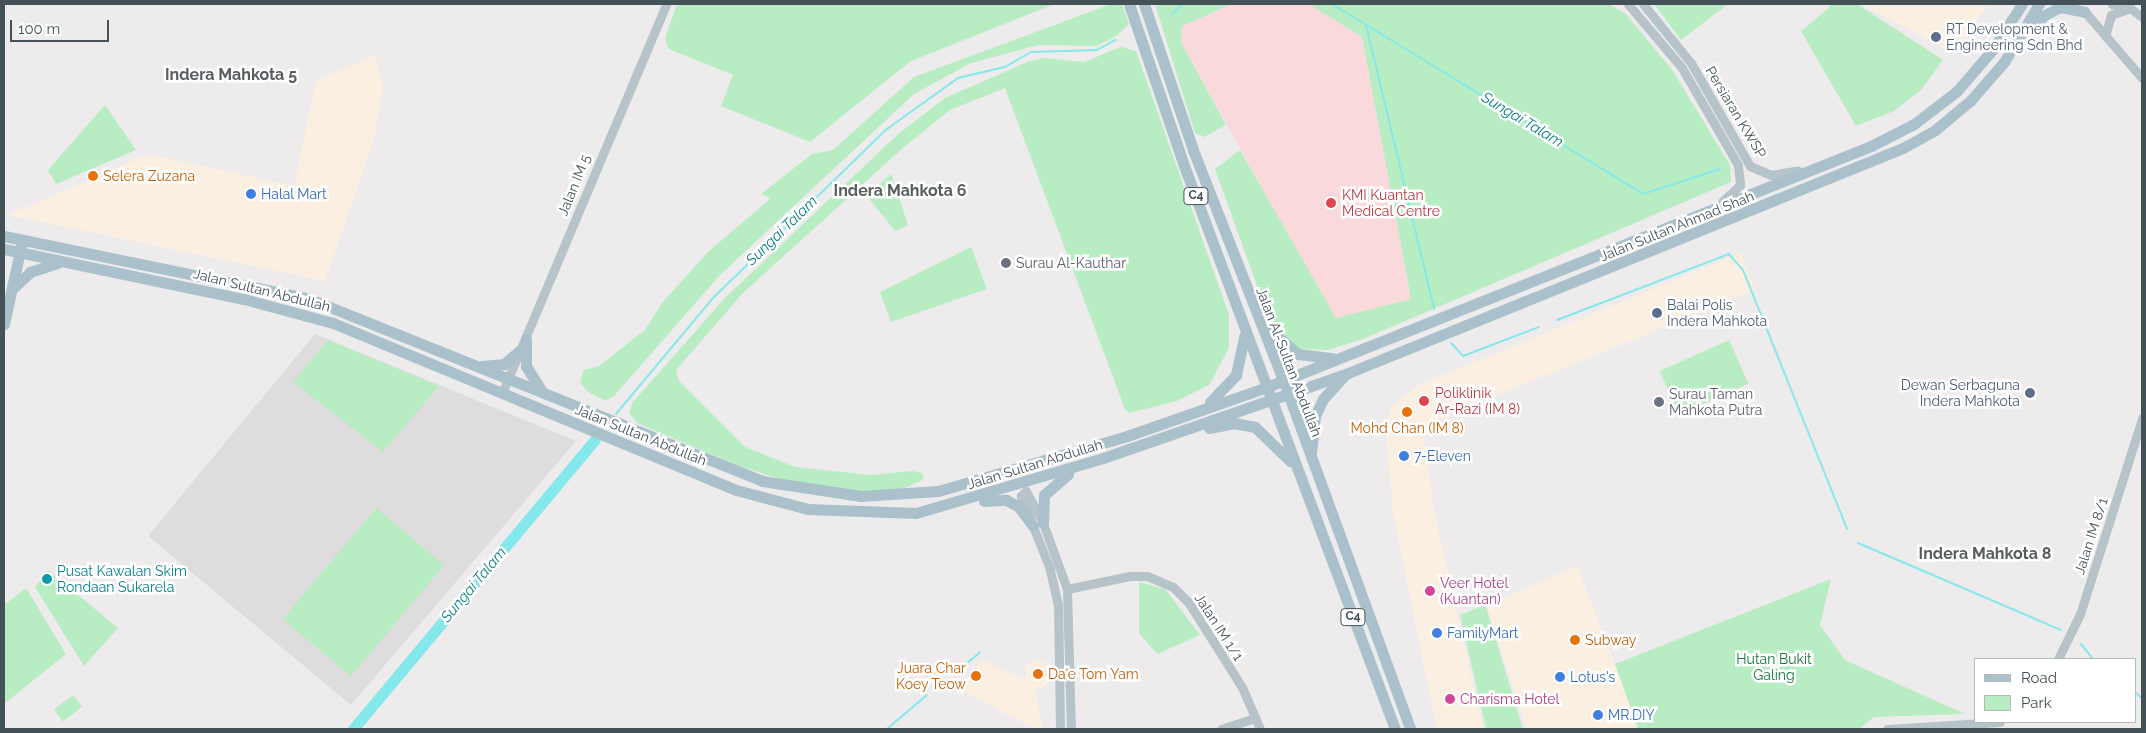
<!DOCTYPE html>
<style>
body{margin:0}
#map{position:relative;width:2146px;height:733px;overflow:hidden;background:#eeebec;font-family:Raleway,sans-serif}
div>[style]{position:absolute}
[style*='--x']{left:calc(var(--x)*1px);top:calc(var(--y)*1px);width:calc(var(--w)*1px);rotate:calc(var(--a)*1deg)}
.commercial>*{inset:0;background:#fbefe2}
.education>*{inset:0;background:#dfdcdd}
.medical>*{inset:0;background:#fad9dd}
.green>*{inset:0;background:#b8edc3;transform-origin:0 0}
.stream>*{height:2px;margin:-1px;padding:0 1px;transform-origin:1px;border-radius:1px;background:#85e8ea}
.river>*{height:11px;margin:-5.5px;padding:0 5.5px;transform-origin:5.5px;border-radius:5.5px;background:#85e8ea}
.minor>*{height:9px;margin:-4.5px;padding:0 4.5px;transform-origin:4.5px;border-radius:4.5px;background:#b6c3c8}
.major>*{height:11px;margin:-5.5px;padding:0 5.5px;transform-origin:5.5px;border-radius:5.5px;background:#aac1cb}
.dots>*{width:14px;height:14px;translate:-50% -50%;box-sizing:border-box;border:2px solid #fff;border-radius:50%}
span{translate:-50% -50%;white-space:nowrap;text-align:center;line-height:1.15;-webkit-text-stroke:5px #fff;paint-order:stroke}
.shield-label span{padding:1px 4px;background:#fff;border:1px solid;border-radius:4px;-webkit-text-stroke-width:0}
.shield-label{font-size:12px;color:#445258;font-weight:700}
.service-label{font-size:14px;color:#4e5e75}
.left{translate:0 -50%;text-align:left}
.right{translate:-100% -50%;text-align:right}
.street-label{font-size:14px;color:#445258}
.food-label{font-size:14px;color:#c56008}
.shop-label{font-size:14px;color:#366cbe}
.health-label{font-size:14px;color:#be3a42}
.worship-label{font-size:14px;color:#5b616d}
.culture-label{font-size:14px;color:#0d838f}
.hotel-label{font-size:14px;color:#b23c85}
.park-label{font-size:14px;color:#177735}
.water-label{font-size:15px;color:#0e8285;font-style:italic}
.quarter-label{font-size:16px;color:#585d60;font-weight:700}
.frame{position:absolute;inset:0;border:5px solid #445258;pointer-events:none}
.legend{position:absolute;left:1974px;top:658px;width:162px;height:65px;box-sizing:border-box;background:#fff;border:1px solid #b4babc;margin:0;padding:6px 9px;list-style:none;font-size:15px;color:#445258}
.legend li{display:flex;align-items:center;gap:10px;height:25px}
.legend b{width:25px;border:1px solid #b4babc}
.scale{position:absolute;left:10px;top:20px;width:99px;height:22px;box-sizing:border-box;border:2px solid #445258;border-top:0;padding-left:6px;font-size:15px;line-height:18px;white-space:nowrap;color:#445258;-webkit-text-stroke:4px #fff;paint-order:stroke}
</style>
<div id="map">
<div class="commercial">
<i style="clip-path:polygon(1861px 4px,1988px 4px,1954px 54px)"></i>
<i style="clip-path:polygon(375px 55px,383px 88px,374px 139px,325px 281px,8px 215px,148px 154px,294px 186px,316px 81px)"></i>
<i style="clip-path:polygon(1740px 253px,1755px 290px,1422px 426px,1435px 515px,1483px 729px,1437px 729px,1393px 512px,1386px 430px,1391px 408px,1417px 386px)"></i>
<i style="clip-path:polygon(1577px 566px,1615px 664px,1638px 729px,1527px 729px,1487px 605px)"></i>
<i style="clip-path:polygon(1035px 659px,1046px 664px,1048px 673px,1047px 686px,1035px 690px,1043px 729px,1034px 729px,957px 688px,982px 660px,1025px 680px,1027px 664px)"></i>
</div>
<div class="education">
<i style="clip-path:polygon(315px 334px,576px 441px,351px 705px,148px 536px)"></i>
</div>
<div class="medical">
<i style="clip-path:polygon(1232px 4px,1309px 4px,1362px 37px,1411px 300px,1337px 319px,1328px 307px,1181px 42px,1182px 26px)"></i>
</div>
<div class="green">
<i style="clip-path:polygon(677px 4px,1051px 4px,1052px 5px,911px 61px,810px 142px,721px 106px,733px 75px,669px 49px,665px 38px)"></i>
<i style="clip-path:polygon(1111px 4px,1122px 4px,1129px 24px,1115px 37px,1096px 46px,1039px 45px,971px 63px,914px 94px,720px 275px,614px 396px,605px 401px,587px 391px,580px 382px,584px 370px,599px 366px,645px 330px,662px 303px,708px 252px,771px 198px,761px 194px,812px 154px,833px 150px,914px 77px)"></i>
<i style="clip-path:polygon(1155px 4px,1232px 4px,1182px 26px,1181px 42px,1226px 125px,1204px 137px,1195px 133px)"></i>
<i style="clip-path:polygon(1309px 4px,1609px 4px,1626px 14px,1673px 71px,1730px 165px,1731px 182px,1363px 339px,1328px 350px,1298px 349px,1273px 330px,1215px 169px,1240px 150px,1336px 318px,1411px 299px,1362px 37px)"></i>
<i style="clip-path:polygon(1654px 4px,1728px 4px,1681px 40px)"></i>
<i style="clip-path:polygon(1828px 4px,1857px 4px,1943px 60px,1921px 90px,1894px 111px,1856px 126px,1801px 31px,1830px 7px)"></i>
<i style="clip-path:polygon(1121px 47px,1136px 51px,1229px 315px,1229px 348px,1209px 385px,1177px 401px,1129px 413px,1125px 409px,1005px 88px,950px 110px,904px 147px,743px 293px,676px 370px,679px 381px,745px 447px,795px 467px,871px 475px,912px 471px,922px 473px,924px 479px,901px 490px,860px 492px,797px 484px,742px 467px,637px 423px,629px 413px,633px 402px,724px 299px,897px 135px,945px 98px,1027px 62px,1043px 58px,1084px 62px)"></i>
<i style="clip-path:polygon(105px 105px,136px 150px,56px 184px,48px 170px)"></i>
<i style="clip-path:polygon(891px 174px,908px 225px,895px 231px,867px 196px)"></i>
<i style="clip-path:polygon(971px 247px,987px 289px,891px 322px,880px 292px)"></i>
<i style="clip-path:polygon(328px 340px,439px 386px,383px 452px,293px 382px)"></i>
<i style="left:1729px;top:340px;width:48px;height:76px;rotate:66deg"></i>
<i style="left:376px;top:508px;width:89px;height:145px;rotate:40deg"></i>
<i style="clip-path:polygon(48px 570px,118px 628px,84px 666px,35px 587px)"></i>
<i style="clip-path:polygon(1831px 579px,1820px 625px,1845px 660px,1965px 714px,1874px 717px,1859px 729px,1638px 729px,1615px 664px)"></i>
<i style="clip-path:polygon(1139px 582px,1165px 589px,1200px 635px,1157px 654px,1139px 633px)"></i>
<i style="clip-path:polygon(26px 588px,66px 654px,4px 704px,4px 605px)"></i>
<i style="clip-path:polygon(1482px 606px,1486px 607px,1523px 729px,1486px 729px,1460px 615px)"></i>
<i style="left:73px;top:695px;width:15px;height:24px;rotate:53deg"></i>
</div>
<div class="stream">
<i style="--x:1332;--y:4;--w:364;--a:31.4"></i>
<i style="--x:1643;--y:194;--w:81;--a:-18"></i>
<i style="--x:1173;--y:14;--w:13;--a:-48"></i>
<i style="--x:1366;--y:25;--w:292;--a:76.5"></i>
<i style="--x:1557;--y:320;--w:184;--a:-21"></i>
<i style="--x:1729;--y:254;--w:21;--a:49"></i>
<i style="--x:1743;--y:270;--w:279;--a:68.1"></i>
<i style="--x:1451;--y:343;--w:18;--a:47"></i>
<i style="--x:1463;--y:356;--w:81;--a:-20.9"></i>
<i style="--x:616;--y:414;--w:151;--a:-50.1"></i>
<i style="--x:713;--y:298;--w:243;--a:-44.2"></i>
<i style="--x:887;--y:129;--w:87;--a:-35.7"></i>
<i style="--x:958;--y:78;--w:48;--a:-13.2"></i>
<i style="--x:1005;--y:67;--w:30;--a:-30"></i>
<i style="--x:1031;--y:52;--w:66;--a:-1.7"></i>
<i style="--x:1097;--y:50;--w:21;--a:-29"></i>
<i style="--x:1858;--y:543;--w:221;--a:23.2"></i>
<i style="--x:2081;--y:644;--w:19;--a:51"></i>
<i style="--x:954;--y:674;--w:34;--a:-40"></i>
<i style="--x:2135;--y:692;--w:9;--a:41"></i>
<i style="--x:887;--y:729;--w:52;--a:-40.4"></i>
</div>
<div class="river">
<i style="--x:353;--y:729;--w:377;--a:-50.1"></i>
</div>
<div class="minor">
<i style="--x:1628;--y:4;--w:84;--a:49.8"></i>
<i style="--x:1682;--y:68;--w:112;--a:60"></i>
<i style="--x:1738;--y:165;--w:20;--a:84"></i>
<i style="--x:1740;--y:185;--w:25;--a:137"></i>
<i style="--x:1643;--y:4;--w:76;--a:50.9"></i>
<i style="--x:1691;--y:63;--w:119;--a:60.2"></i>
<i style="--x:1750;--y:166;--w:23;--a:23"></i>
<i style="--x:1771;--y:175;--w:27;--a:-10"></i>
<i style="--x:2112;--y:4;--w:18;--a:13"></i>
<i style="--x:2130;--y:8;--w:15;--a:37"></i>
<i style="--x:2085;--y:12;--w:87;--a:49.2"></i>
<i style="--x:2105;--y:36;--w:22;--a:-74"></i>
<i style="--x:2111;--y:15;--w:20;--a:-20"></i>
<i style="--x:502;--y:393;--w:422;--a:-67.1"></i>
<i style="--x:1067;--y:589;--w:64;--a:-11.7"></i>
<i style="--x:1130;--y:576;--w:17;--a:0"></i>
<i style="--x:1147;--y:576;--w:28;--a:23"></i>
<i style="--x:1173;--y:587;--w:23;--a:45"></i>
<i style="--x:1189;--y:603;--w:99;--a:57.8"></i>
<i style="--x:1242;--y:687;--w:46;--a:66.8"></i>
<i style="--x:2058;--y:659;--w:50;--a:-63.9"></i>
<i style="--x:2080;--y:614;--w:206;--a:-72.4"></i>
<i style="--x:1060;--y:729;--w:124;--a:-90.9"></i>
<i style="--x:1058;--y:605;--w:37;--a:-103"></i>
<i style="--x:1050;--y:569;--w:79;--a:-111.7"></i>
<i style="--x:1021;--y:496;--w:7;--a:-45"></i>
<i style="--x:1026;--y:491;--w:36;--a:62"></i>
<i style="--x:1043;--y:523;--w:70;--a:70"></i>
<i style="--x:1067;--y:589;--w:140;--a:88.4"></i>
<i style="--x:1221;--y:729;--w:36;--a:-18"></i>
<i style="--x:1887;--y:729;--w:113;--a:-3.5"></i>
</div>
<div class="major">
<i style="--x:1129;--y:4;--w:176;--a:71.2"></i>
<i style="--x:1186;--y:171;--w:596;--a:69.47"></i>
<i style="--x:1144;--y:4;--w:154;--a:71.4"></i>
<i style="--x:1193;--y:150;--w:261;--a:68.6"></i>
<i style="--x:1288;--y:393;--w:357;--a:70"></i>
<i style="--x:2031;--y:31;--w:19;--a:-51"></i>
<i style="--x:2043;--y:16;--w:19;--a:-28"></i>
<i style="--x:2060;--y:7;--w:25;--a:11"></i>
<i style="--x:4;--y:236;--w:312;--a:11.6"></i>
<i style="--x:310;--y:299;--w:487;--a:21.9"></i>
<i style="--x:762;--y:481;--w:100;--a:8.6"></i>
<i style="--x:861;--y:496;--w:77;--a:-3.7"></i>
<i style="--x:938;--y:491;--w:197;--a:-16.2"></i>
<i style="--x:1127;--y:436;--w:148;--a:-19.3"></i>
<i style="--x:1267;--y:387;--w:650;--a:-21.75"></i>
<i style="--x:1871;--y:146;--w:48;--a:-27.1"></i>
<i style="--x:1914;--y:124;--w:54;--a:-37.5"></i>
<i style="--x:1957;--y:91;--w:55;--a:-49.4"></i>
<i style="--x:1993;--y:49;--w:54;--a:-57.2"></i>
<i style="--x:4;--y:249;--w:245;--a:11.8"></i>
<i style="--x:244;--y:299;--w:92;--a:15.1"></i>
<i style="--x:333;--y:323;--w:436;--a:22.5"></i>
<i style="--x:736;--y:490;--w:74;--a:14.8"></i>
<i style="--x:808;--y:509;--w:108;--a:2.1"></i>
<i style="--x:916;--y:513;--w:195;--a:-16.4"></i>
<i style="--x:1103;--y:458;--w:259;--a:-19.1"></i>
<i style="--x:1348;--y:373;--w:599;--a:-22.07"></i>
<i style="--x:1903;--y:148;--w:37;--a:-29"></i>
<i style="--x:1935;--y:130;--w:47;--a:-39.8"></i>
<i style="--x:1971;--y:100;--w:50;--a:-49"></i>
<i style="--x:2004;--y:62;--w:68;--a:-58.9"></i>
<i style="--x:12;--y:289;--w:25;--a:-43"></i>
<i style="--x:30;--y:272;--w:29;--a:-18"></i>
<i style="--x:4;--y:324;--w:80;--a:-77.7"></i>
<i style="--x:1264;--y:325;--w:45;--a:40.5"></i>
<i style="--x:1298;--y:354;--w:35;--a:7"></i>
<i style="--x:526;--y:339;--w:27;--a:90"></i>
<i style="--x:526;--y:366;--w:28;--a:58"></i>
<i style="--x:482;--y:366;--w:22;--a:-5"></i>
<i style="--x:504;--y:364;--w:23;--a:-41"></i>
<i style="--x:1210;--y:402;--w:37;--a:-46"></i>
<i style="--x:1236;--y:375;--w:40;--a:-78"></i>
<i style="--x:1209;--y:428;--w:25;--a:-11"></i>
<i style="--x:1234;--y:423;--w:21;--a:11"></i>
<i style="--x:1255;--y:427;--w:49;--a:44.2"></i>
<i style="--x:1311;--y:453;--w:37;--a:-84"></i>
<i style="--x:1315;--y:416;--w:19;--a:-65"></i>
<i style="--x:1323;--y:399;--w:30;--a:-48"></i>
<i style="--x:984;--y:501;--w:22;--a:-3"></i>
<i style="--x:1006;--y:500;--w:13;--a:27"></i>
<i style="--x:1018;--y:506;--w:25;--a:53"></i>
<i style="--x:1043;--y:523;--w:28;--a:-88"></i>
<i style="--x:1044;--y:495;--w:32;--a:-41"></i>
</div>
<div class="dots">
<i style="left:1936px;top:37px;background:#5c6f8a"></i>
<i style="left:93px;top:176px;background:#e8710a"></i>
<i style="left:251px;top:194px;background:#3f7fe0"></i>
<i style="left:1331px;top:203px;background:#e0444e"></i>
<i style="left:1006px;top:263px;background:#6b7280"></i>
<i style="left:1657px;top:313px;background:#5c6f8a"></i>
<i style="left:2030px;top:393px;background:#5c6f8a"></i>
<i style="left:1424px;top:401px;background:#e0444e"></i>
<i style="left:1659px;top:402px;background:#6b7280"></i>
<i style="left:1407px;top:412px;background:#e8710a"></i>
<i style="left:1404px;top:456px;background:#3f7fe0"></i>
<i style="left:47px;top:579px;background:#0f9aa8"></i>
<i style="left:1430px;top:591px;background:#d1479c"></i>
<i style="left:1437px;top:633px;background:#3f7fe0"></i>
<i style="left:1575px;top:640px;background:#e8710a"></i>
<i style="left:1038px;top:674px;background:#e8710a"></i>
<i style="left:976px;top:676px;background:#e8710a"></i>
<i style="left:1560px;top:677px;background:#3f7fe0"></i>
<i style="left:1450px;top:699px;background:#d1479c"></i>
<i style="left:1598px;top:715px;background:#3f7fe0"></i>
</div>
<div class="shield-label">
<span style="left:1196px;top:196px">C4</span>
<span style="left:1353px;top:617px">C4</span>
</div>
<div class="service-label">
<span class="left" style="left:1946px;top:37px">RT Development &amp;<br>Engineering Sdn Bhd</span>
<span class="left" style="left:1667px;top:313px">Balai Polis<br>Indera Mahkota</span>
<span class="right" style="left:2020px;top:393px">Dewan Serbaguna<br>Indera Mahkota</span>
</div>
<div class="street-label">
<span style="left:1736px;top:112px;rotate:59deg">Persiaran KWSP</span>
<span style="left:574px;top:185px;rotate:-68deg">Jalan IM 5</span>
<span style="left:1677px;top:226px;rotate:-22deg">Jalan Sultan Ahmad Shah</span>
<span style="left:262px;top:290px;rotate:14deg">Jalan Sultan Abdullah</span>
<span style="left:1289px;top:362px;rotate:69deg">Jalan Al-Sultan Abdullah</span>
<span style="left:641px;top:435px;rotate:22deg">Jalan Sultan Abdullah</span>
<span style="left:1035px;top:464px;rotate:-17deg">Jalan Sultan Abdullah</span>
<span style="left:2091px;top:536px;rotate:-72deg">Jalan IM 8/1</span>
<span style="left:1219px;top:627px;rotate:57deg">Jalan IM 1/1</span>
</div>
<div class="food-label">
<span class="left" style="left:103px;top:176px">Selera Zuzana</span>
<span style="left:1407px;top:428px">Mohd Chan (IM 8)</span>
<span class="left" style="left:1585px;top:640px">Subway</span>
<span class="right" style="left:966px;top:676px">Juara Char<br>Koey Teow</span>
<span class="left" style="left:1048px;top:674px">Da'e Tom Yam</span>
</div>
<div class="shop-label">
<span class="left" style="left:261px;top:194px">Halal Mart</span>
<span class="left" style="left:1414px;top:456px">7-Eleven</span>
<span class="left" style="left:1447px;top:633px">FamilyMart</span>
<span class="left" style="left:1570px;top:677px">Lotus's</span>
<span class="left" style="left:1608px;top:715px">MR.DIY</span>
</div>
<div class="health-label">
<span class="left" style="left:1342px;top:203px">KMI Kuantan<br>Medical Centre</span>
<span class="left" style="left:1435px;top:401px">Poliklinik<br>Ar-Razi (IM 8)</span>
</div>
<div class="worship-label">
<span class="left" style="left:1016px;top:263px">Surau Al-Kauthar</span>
<span class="left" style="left:1669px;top:402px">Surau Taman<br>Mahkota Putra</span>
</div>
<div class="culture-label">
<span class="left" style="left:57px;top:579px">Pusat Kawalan Skim<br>Rondaan Sukarela</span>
</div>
<div class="hotel-label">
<span class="left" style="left:1440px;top:591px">Veer Hotel<br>(Kuantan)</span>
<span class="left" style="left:1460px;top:699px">Charisma Hotel</span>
</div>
<div class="park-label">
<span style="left:1774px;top:667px">Hutan Bukit<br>Galing</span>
</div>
<div class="water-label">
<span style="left:1522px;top:120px;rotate:31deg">Sungai Talam</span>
<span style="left:782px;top:231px;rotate:-44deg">Sungai Talam</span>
<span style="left:474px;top:585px;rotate:-50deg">Sungai Talam</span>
</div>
<div class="quarter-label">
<span style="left:231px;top:75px">Indera Mahkota 5</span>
<span style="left:900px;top:191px">Indera Mahkota 6</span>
<span style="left:1985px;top:554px">Indera Mahkota 8</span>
</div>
<div class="frame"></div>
<ul class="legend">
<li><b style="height:6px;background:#aac1cb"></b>Road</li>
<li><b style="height:14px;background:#b8edc3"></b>Park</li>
</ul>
<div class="scale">100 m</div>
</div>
